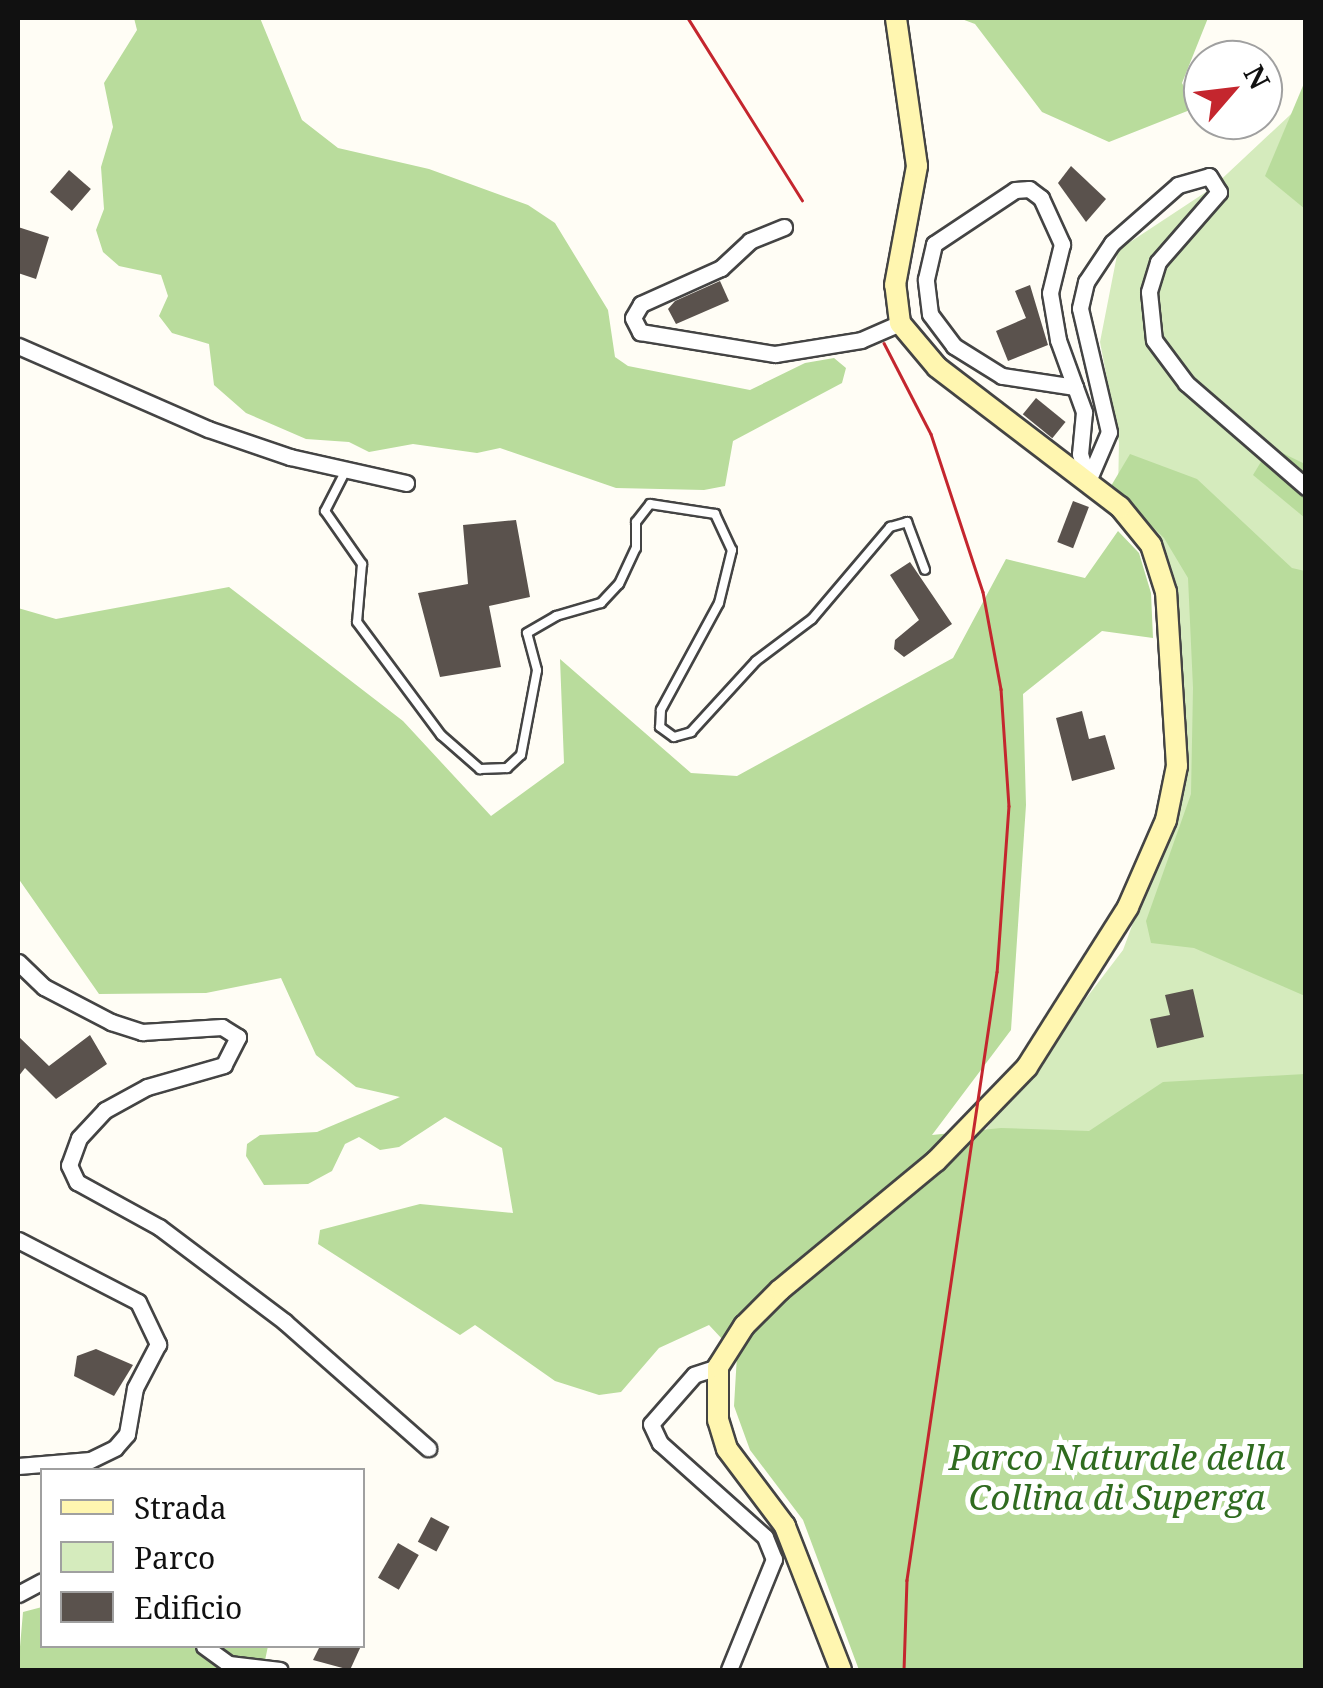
<!DOCTYPE html>
<style>
body{margin:0}
#map{position:relative;width:1323px;height:1688px;overflow:hidden;background:#fffdf5;font-family:"Noto Serif",serif}
div>[style]{position:absolute}
[style*='--x']{left:calc(var(--x)*1px);top:calc(var(--y)*1px);width:calc(var(--w)*1px);rotate:calc(var(--a)*1deg)}
.green>*{inset:0;background:#d5ebbd}
.forest>*{inset:0;background:#b9dc9c}
.building>*{inset:0;background:#5a524d;transform-origin:0 0}
.roads{filter:drop-shadow(2px 0 #444) drop-shadow(-2px 0 #444) drop-shadow(0 2px #444) drop-shadow(0 -2px #444)}
.lane>*{height:8px;margin:-4px;padding:0 4px;transform-origin:4px;border-radius:4px;background:#fff}
.street>*{height:15px;margin:-7.5px;padding:0 7.5px;transform-origin:7.5px;border-radius:7.5px;background:#fff}
.secondary>*{height:20px;margin:-10px;padding:0 10px;transform-origin:10px;border-radius:10px;background:#fff6b0}
.tram>*{height:2.5px;margin:-1.25px;padding:0 1.25px;transform-origin:1.25px;border-radius:1.25px;background:#c4262e}
span{translate:-50% -50%;white-space:nowrap;text-align:center;line-height:1.15;-webkit-text-stroke:10px #fff;paint-order:stroke}
.park-label{font-size:35px;color:#2f6b1f;font-style:italic}
.frame{position:absolute;inset:0;border:20px solid #111;pointer-events:none}
.legend{position:absolute;left:40px;top:1468px;width:325px;height:180px;box-sizing:border-box;background:#fff;border:2px solid #a0a0a0;margin:0;padding:12px 18px;list-style:none;font-size:30px;color:#111}
.legend li{display:flex;align-items:center;gap:20px;height:50px}
.legend b{width:50px;border:2px solid #a0a0a0}
.north{position:absolute;left:1183px;top:40px;width:100px;height:100px;box-sizing:border-box;background:#fff;border:2px solid #a0a0a0;border-radius:50%;rotate:62deg;font-size:28px;font-weight:700;line-height:40px;text-align:center;color:#111}
.north::after{content:'';display:block;margin:auto;width:35px;height:45px;background:#c4262e;clip-path:polygon(50% 0,100% 100%,50% 72%,0 100%)}
</style>
<div id="map">
<div class="green">
<i style="clip-path:polygon(1305px 101px,1305px 1670px,913px 1670px,984px 1132px,1123px 950px,1166px 834px,1181px 773px,1176px 582px,1118px 492px,1119px 442px,1100px 342px,1118px 250px,1212px 188px)"></i>
</div>
<div class="forest">
<i style="clip-path:polygon(134px 18px,260px 18px,302px 120px,338px 148px,429px 169px,528px 205px,555px 223px,608px 310px,615px 357px,628px 366px,750px 390px,805px 363px,834px 358px,846px 368px,842px 383px,733px 441px,725px 486px,704px 490px,616px 488px,500px 448px,477px 453px,413px 444px,369px 452px,349px 442px,306px 439px,246px 413px,214px 385px,209px 344px,172px 333px,159px 316px,168px 296px,161px 275px,119px 266px,103px 252px,96px 230px,104px 209px,101px 167px,113px 127px,104px 83px,137px 30px)"></i>
<i style="clip-path:polygon(959px 18px,1208px 18px,1182px 83px,1195px 108px,1109px 142px,1042px 112px,975px 24px)"></i>
<i style="clip-path:polygon(1305px 81px,1306px 209px,1305px 209px,1265px 176px)"></i>
<i style="clip-path:polygon(1270px 447px,1305px 464px,1305px 518px,1253px 475px)"></i>
<i style="clip-path:polygon(1130px 454px,1197px 479px,1292px 568px,1305px 571px,1305px 996px,1194px 948px,1151px 943px,1146px 921px,1191px 794px,1193px 688px,1188px 578px,1164px 538px,1111px 486px)"></i>
<i style="clip-path:polygon(1118px 531px,1139px 553px,1151px 593px,1153px 638px,1102px 631px,1023px 694px,1026px 805px,1011px 1030px,932px 1135px,1001px 1128px,1089px 1131px,1163px 1082px,1305px 1074px,1305px 1670px,859px 1670px,803px 1520px,750px 1450px,734px 1406px,737px 1355px,709px 1325px,659px 1348px,621px 1392px,599px 1395px,555px 1381px,475px 1325px,460px 1335px,318px 1244px,320px 1230px,420px 1204px,513px 1213px,502px 1148px,445px 1117px,399px 1147px,380px 1150px,359px 1137px,345px 1144px,332px 1171px,308px 1184px,264px 1185px,246px 1156px,247px 1144px,260px 1135px,317px 1132px,400px 1097px,356px 1087px,316px 1055px,281px 978px,206px 993px,99px 994px,18px 878px,18px 608px,56px 619px,229px 587px,403px 721px,491px 816px,564px 763px,560px 659px,691px 773px,737px 776px,953px 658px,1006px 559px,1085px 578px)"></i>
<i style="clip-path:polygon(42px 1607px,42px 1646px,268px 1646px,263px 1670px,18px 1670px,23px 1612px)"></i>
</div>
<div class="building">
<i style="clip-path:polygon(1071px 166px,1106px 199px,1086px 222px,1058px 183px)"></i>
<i style="left:69px;top:170px;width:29px;height:29px;rotate:41deg"></i>
<i style="clip-path:polygon(18px 227px,49px 237px,36px 279px,18px 273px)"></i>
<i style="clip-path:polygon(720px 281px,729px 301px,676px 324px,668px 309px,675px 301px)"></i>
<i style="clip-path:polygon(1030px 285px,1048px 345px,1008px 361px,996px 331px,1026px 318px,1015px 291px)"></i>
<i style="left:1036px;top:398px;width:38px;height:21px;rotate:39deg"></i>
<i style="left:1073px;top:501px;width:17px;height:44px;rotate:21deg"></i>
<i style="clip-path:polygon(516px 520px,530px 597px,489px 606px,501px 667px,440px 677px,418px 593px,468px 584px,463px 525px)"></i>
<i style="clip-path:polygon(910px 562px,952px 624px,904px 657px,894px 649px,895px 640px,919px 620px,890px 575px)"></i>
<i style="clip-path:polygon(1082px 711px,1089px 739px,1105px 735px,1115px 769px,1072px 781px,1056px 718px)"></i>
<i style="clip-path:polygon(1193px 989px,1204px 1037px,1157px 1048px,1150px 1019px,1170px 1015px,1165px 995px)"></i>
<i style="clip-path:polygon(90px 1035px,107px 1064px,56px 1099px,25px 1068px,18px 1077px,18px 1036px,49px 1066px)"></i>
<i style="clip-path:polygon(96px 1349px,133px 1365px,114px 1396px,74px 1376px,77px 1356px)"></i>
<i style="left:431px;top:1517px;width:21px;height:28px;rotate:28deg"></i>
<i style="left:398px;top:1543px;width:24px;height:40px;rotate:30deg"></i>
<i style="clip-path:polygon(320px 1646px,361px 1646px,350px 1670px,313px 1660px)"></i>
</div>
<div class="roads">
<div class="lane">
<i style="--x:345;--y:472;--w:44;--a:117.1"></i>
<i style="--x:325;--y:511;--w:65;--a:55.1"></i>
<i style="--x:362;--y:564;--w:58;--a:94.9"></i>
<i style="--x:357;--y:622;--w:141;--a:53.4"></i>
<i style="--x:441;--y:735;--w:52;--a:41.1"></i>
<i style="--x:480;--y:769;--w:27;--a:-2"></i>
<i style="--x:507;--y:768;--w:19;--a:-43"></i>
<i style="--x:521;--y:755;--w:86;--a:-79.3"></i>
<i style="--x:537;--y:670;--w:38;--a:-105"></i>
<i style="--x:527;--y:633;--w:34;--a:-30"></i>
<i style="--x:556;--y:616;--w:47;--a:-16.1"></i>
<i style="--x:601;--y:603;--w:26;--a:-47"></i>
<i style="--x:619;--y:584;--w:40;--a:-65"></i>
<i style="--x:636;--y:548;--w:26;--a:-90"></i>
<i style="--x:636;--y:522;--w:23;--a:-52"></i>
<i style="--x:650;--y:504;--w:66;--a:8.7"></i>
<i style="--x:715;--y:514;--w:40;--a:65"></i>
<i style="--x:732;--y:550;--w:55;--a:103.8"></i>
<i style="--x:719;--y:603;--w:122;--a:118.5"></i>
<i style="--x:661;--y:710;--w:17;--a:93"></i>
<i style="--x:660;--y:727;--w:17;--a:36"></i>
<i style="--x:674;--y:737;--w:18;--a:-16"></i>
<i style="--x:691;--y:732;--w:96;--a:-47.5"></i>
<i style="--x:756;--y:661;--w:70;--a:-36.9"></i>
<i style="--x:812;--y:619;--w:121;--a:-49.7"></i>
<i style="--x:890;--y:527;--w:18;--a:-16"></i>
<i style="--x:907;--y:522;--w:51;--a:69.4"></i>
</div>
<div class="street">
<i style="--x:784;--y:227;--w:37;--a:158"></i>
<i style="--x:750;--y:241;--w:40;--a:137"></i>
<i style="--x:721;--y:268;--w:88;--a:155.8"></i>
<i style="--x:641;--y:304;--w:16;--a:120"></i>
<i style="--x:633;--y:318;--w:16;--a:63"></i>
<i style="--x:640;--y:332;--w:137;--a:9.3"></i>
<i style="--x:775;--y:354;--w:87;--a:-9.2"></i>
<i style="--x:861;--y:340;--w:43;--a:-23.6"></i>
<i style="--x:18;--y:346;--w:207;--a:23.6"></i>
<i style="--x:208;--y:429;--w:87;--a:18.9"></i>
<i style="--x:290;--y:457;--w:119;--a:12.6"></i>
<i style="--x:1075;--y:387;--w:74;--a:-171.4"></i>
<i style="--x:1002;--y:376;--w:57;--a:-148"></i>
<i style="--x:954;--y:346;--w:40;--a:-127"></i>
<i style="--x:930;--y:314;--w:35;--a:-97"></i>
<i style="--x:926;--y:279;--w:36;--a:-77"></i>
<i style="--x:934;--y:244;--w:97;--a:-33.7"></i>
<i style="--x:1015;--y:190;--w:14;--a:-4"></i>
<i style="--x:1029;--y:189;--w:15;--a:37"></i>
<i style="--x:1041;--y:198;--w:51;--a:65.5"></i>
<i style="--x:1062;--y:244;--w:50;--a:103.8"></i>
<i style="--x:1050;--y:293;--w:48;--a:80.3"></i>
<i style="--x:1058;--y:340;--w:50;--a:70.1"></i>
<i style="--x:1075;--y:387;--w:27;--a:70"></i>
<i style="--x:1084;--y:412;--w:42;--a:95.4"></i>
<i style="--x:1080;--y:454;--w:28;--a:73"></i>
<i style="--x:1088;--y:481;--w:53;--a:-66.8"></i>
<i style="--x:1109;--y:432;--w:127;--a:-103.2"></i>
<i style="--x:1080;--y:308;--w:27;--a:-77"></i>
<i style="--x:1086;--y:282;--w:47;--a:-56.3"></i>
<i style="--x:1112;--y:243;--w:88;--a:-41.3"></i>
<i style="--x:1178;--y:185;--w:32;--a:-16"></i>
<i style="--x:1209;--y:176;--w:19;--a:58"></i>
<i style="--x:1219;--y:192;--w:93;--a:131.1"></i>
<i style="--x:1158;--y:262;--w:31;--a:107"></i>
<i style="--x:1149;--y:292;--w:48;--a:84.1"></i>
<i style="--x:1154;--y:340;--w:54;--a:53.3"></i>
<i style="--x:1186;--y:383;--w:159;--a:40.9"></i>
<i style="--x:18;--y:962;--w:36;--a:44"></i>
<i style="--x:44;--y:987;--w:76;--a:27.6"></i>
<i style="--x:111;--y:1022;--w:33;--a:18"></i>
<i style="--x:142;--y:1032;--w:80;--a:-3.6"></i>
<i style="--x:222;--y:1027;--w:19;--a:32"></i>
<i style="--x:238;--y:1037;--w:31;--a:117"></i>
<i style="--x:224;--y:1065;--w:80;--a:164.1"></i>
<i style="--x:147;--y:1087;--w:48;--a:151.3"></i>
<i style="--x:105;--y:1110;--w:38;--a:133"></i>
<i style="--x:79;--y:1138;--w:29;--a:110"></i>
<i style="--x:69;--y:1165;--w:19;--a:65"></i>
<i style="--x:77;--y:1182;--w:94;--a:28.8"></i>
<i style="--x:159;--y:1227;--w:158;--a:37"></i>
<i style="--x:285;--y:1322;--w:191;--a:41.4"></i>
<i style="--x:18;--y:1240;--w:135;--a:27.3"></i>
<i style="--x:138;--y:1302;--w:47;--a:64.5"></i>
<i style="--x:158;--y:1344;--w:50;--a:117.6"></i>
<i style="--x:135;--y:1388;--w:47;--a:99.9"></i>
<i style="--x:127;--y:1434;--w:18;--a:131"></i>
<i style="--x:115;--y:1448;--w:28;--a:154"></i>
<i style="--x:90;--y:1460;--w:72;--a:175.2"></i>
<i style="--x:718;--y:1367;--w:25;--a:162"></i>
<i style="--x:694;--y:1375;--w:65;--a:131.3"></i>
<i style="--x:651;--y:1424;--w:21;--a:65"></i>
<i style="--x:660;--y:1443;--w:141;--a:41.8"></i>
<i style="--x:765;--y:1537;--w:24;--a:68"></i>
<i style="--x:774;--y:1559;--w:120;--a:112.1"></i>
<i style="--x:18;--y:1594;--w:27;--a:-28"></i>
<i style="--x:204;--y:1646;--w:31;--a:36"></i>
<i style="--x:229;--y:1664;--w:51;--a:6.7"></i>
</div>
<div class="secondary">
<i style="--x:841;--y:1670;--w:155;--a:-111.3"></i>
<i style="--x:785;--y:1526;--w:96;--a:-127"></i>
<i style="--x:727;--y:1449;--w:30;--a:-107"></i>
<i style="--x:718;--y:1420;--w:53;--a:-90"></i>
<i style="--x:718;--y:1367;--w:49;--a:-57.6"></i>
<i style="--x:744;--y:1326;--w:51;--a:-45"></i>
<i style="--x:780;--y:1290;--w:202;--a:-39.6"></i>
<i style="--x:936;--y:1161;--w:131;--a:-45.9"></i>
<i style="--x:1027;--y:1067;--w:189;--a:-57.7"></i>
<i style="--x:1128;--y:907;--w:95;--a:-66.4"></i>
<i style="--x:1166;--y:820;--w:55;--a:-78.5"></i>
<i style="--x:1177;--y:766;--w:174;--a:-93.6"></i>
<i style="--x:1166;--y:592;--w:49;--a:-107.7"></i>
<i style="--x:1151;--y:545;--w:49;--a:-129.2"></i>
<i style="--x:1120;--y:507;--w:230;--a:-142.6"></i>
<i style="--x:937;--y:367;--w:57;--a:-130.1"></i>
<i style="--x:900;--y:323;--w:38;--a:-97"></i>
<i style="--x:895;--y:285;--w:121;--a:-79.5"></i>
<i style="--x:917;--y:166;--w:149;--a:-98.1"></i>
</div>
</div>
<div class="tram">
<i style="--x:688;--y:18;--w:215;--a:57.9"></i>
<i style="--x:884;--y:343;--w:102;--a:62.7"></i>
<i style="--x:931;--y:434;--w:166;--a:71.8"></i>
<i style="--x:983;--y:592;--w:99;--a:79.5"></i>
<i style="--x:1001;--y:689;--w:117;--a:86.1"></i>
<i style="--x:1009;--y:806;--w:166;--a:94.1"></i>
<i style="--x:997;--y:972;--w:615;--a:98.42"></i>
<i style="--x:907;--y:1580;--w:90;--a:91.9"></i>
</div>
<div class="park-label">
<span style="left:1117px;top:1477px">Parco Naturale della<br>Collina di Superga</span>
</div>
<div class="frame"></div>
<ul class="legend">
<li><b style="height:12px;background:#fff6b0"></b>Strada</li>
<li><b style="height:28px;background:#d5ebbd"></b>Parco</li>
<li><b style="height:28px;background:#5a524d"></b>Edificio</li>
</ul>
<div class="north">N</div>
</div>
